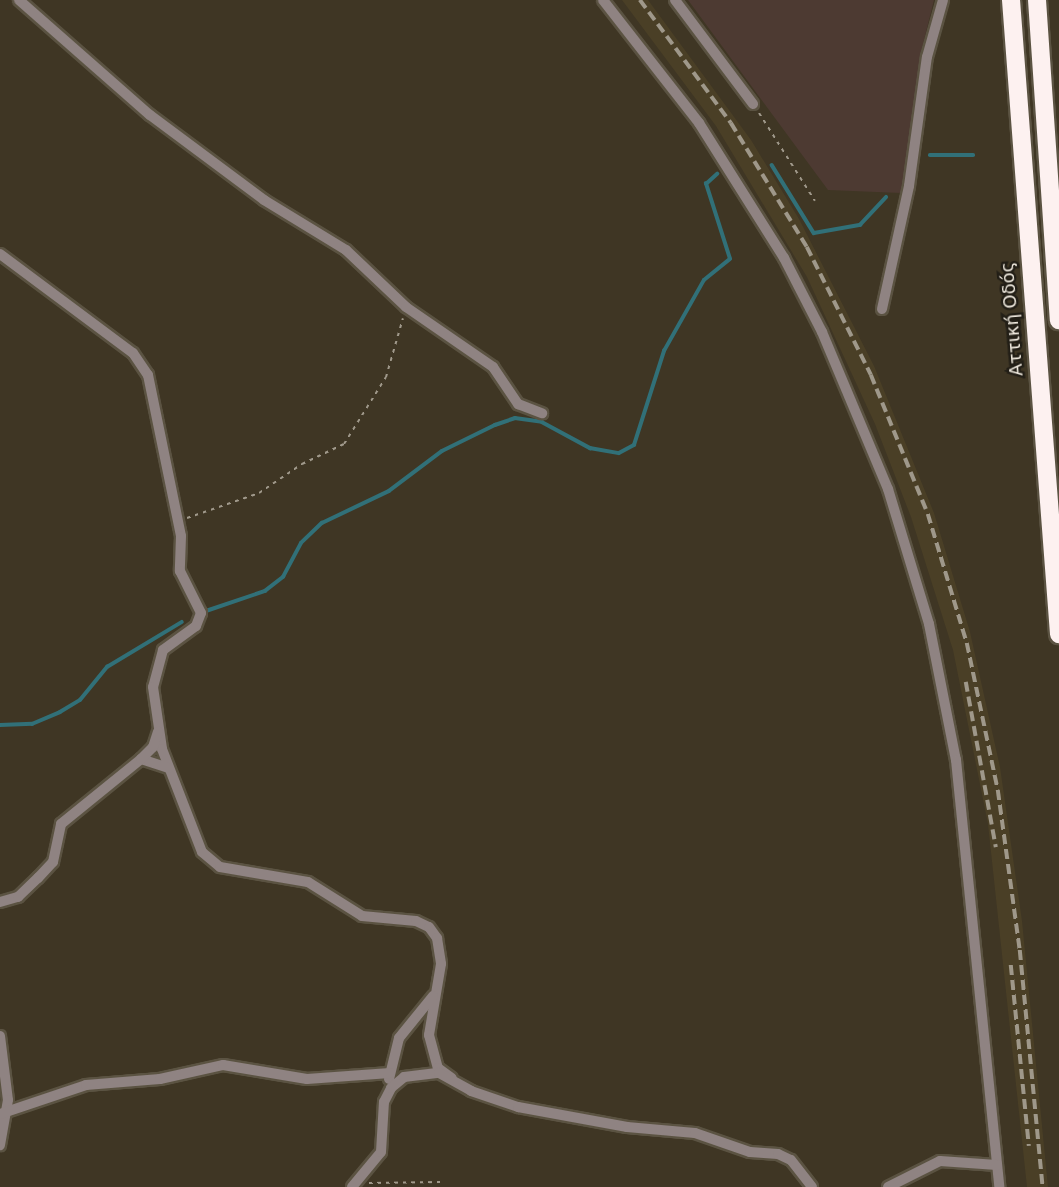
<!DOCTYPE html>
<meta charset="utf-8">
<style>
body{margin:0}
#map{position:relative;width:1059px;height:1187px;overflow:hidden;background:#3f3624;font-family:"DejaVu Sans",sans-serif}
div>[style]{position:absolute}
[style*='--x']{left:calc(var(--x)*1px);top:calc(var(--y)*1px);width:calc(var(--w)*1px);rotate:calc(var(--a)*1deg)}
.industrial>*{inset:0;background:#4d3a32}
.built>*{inset:0;background:#4a3f26}
.stream>*{height:3.5px;margin:-1.75px;padding:0 1.75px;transform-origin:1.75px;border-radius:1.75px;background:#317078}
.path>*{height:2px;margin-top:-1px;transform-origin:0;background:repeating-linear-gradient(90deg,#a0998b 0 3.5px,transparent 0 8.5px)}
.roads{filter:drop-shadow(2px 0 #5b5342) drop-shadow(-2px 0 #5b5342) drop-shadow(0 2px #5b5342) drop-shadow(0 -2px #5b5342)}
.minor>*{height:10px;margin:-5px;padding:0 5px;transform-origin:5px;border-radius:5px;background:#8f8382}
.motorway>*{height:18px;margin:-9px;padding:0 9px;transform-origin:9px;border-radius:9px;background:#fdf1f0}
.rail>*{height:3.5px;margin-top:-1.75px;transform-origin:0;background:repeating-linear-gradient(90deg,#9f988a 0 10px,transparent 0 15px)}
span{translate:-50% -50%;white-space:nowrap;text-align:center;line-height:1.15;-webkit-text-stroke:5px #221e16;paint-order:stroke}
.street-label{font-size:18px;color:#f1ebe0}
</style>
<div id="map">
<div class="industrial">
<i style="clip-path:polygon(688px 0,934px 0,921px 52px,901px 193px,828px 190px)"></i>
</div>
<div class="built">
<i style="clip-path:polygon(622px 0,648px 0,751px 140px,799px 219px,874px 366px,934px 513px,970px 632px,1000px 767px,1022px 921px,1048px 1187px,1027px 1187px,988px 824px,953px 650px,911px 517px,875px 424px,807px 277px,716px 126px)"></i>
</div>
<div class="stream">
<i style="--x:930;--y:155;--w:43;--a:0"></i>
<i style="--x:772;--y:165;--w:80;--a:58.3"></i>
<i style="--x:814;--y:233;--w:47;--a:-9.9"></i>
<i style="--x:860;--y:225;--w:38;--a:-47"></i>
<i style="--x:206;--y:611;--w:62;--a:-18.7"></i>
<i style="--x:265;--y:591;--w:23;--a:-38"></i>
<i style="--x:283;--y:577;--w:38;--a:-62"></i>
<i style="--x:301;--y:543;--w:29;--a:-44"></i>
<i style="--x:322;--y:523;--w:74;--a:-25.5"></i>
<i style="--x:389;--y:491;--w:66;--a:-37"></i>
<i style="--x:442;--y:451;--w:59;--a:-26.1"></i>
<i style="--x:495;--y:425;--w:21;--a:-19"></i>
<i style="--x:515;--y:418;--w:27;--a:8"></i>
<i style="--x:542;--y:422;--w:55;--a:28.4"></i>
<i style="--x:590;--y:448;--w:29;--a:10"></i>
<i style="--x:619;--y:453;--w:17;--a:-28"></i>
<i style="--x:634;--y:445;--w:99;--a:-72.3"></i>
<i style="--x:664;--y:351;--w:81;--a:-60.6"></i>
<i style="--x:704;--y:280;--w:33;--a:-39"></i>
<i style="--x:730;--y:259;--w:79;--a:-107.7"></i>
<i style="--x:706;--y:184;--w:15;--a:-42"></i>
<i style="--x:0;--y:725;--w:32;--a:-2"></i>
<i style="--x:32;--y:724;--w:30;--a:-23"></i>
<i style="--x:60;--y:712;--w:23;--a:-31"></i>
<i style="--x:80;--y:700;--w:43;--a:-50.7"></i>
<i style="--x:107;--y:667;--w:87;--a:-31"></i>
</div>
<div class="path">
<i style="--x:759;--y:113;--w:104;--a:57.5"></i>
<i style="--x:187;--y:518;--w:76;--a:-19.1"></i>
<i style="--x:259;--y:493;--w:52;--a:-34"></i>
<i style="--x:302;--y:464;--w:47;--a:-25.5"></i>
<i style="--x:344;--y:444;--w:79;--a:-57.9"></i>
<i style="--x:386;--y:377;--w:61;--a:-73.9"></i>
<i style="--x:369;--y:1183;--w:71;--a:-0.8"></i>
</div>
<div class="roads">
<div class="minor">
<i style="--x:19;--y:0;--w:174;--a:41.3"></i>
<i style="--x:150;--y:115;--w:142;--a:36.7"></i>
<i style="--x:264;--y:200;--w:96;--a:31.4"></i>
<i style="--x:346;--y:250;--w:83;--a:43.5"></i>
<i style="--x:406;--y:307;--w:106;--a:34.6"></i>
<i style="--x:493;--y:367;--w:45;--a:56"></i>
<i style="--x:518;--y:404;--w:26;--a:21"></i>
<i style="--x:603;--y:0;--w:156;--a:52"></i>
<i style="--x:699;--y:123;--w:160;--a:57.8"></i>
<i style="--x:784;--y:258;--w:83;--a:62.8"></i>
<i style="--x:822;--y:332;--w:170;--a:67.2"></i>
<i style="--x:888;--y:489;--w:141;--a:73.1"></i>
<i style="--x:929;--y:624;--w:139;--a:78.8"></i>
<i style="--x:956;--y:760;--w:429;--a:84.2"></i>
<i style="--x:675;--y:0;--w:130;--a:53.1"></i>
<i style="--x:0;--y:254;--w:166;--a:36.7"></i>
<i style="--x:133;--y:353;--w:27;--a:56"></i>
<i style="--x:148;--y:375;--w:164;--a:78.4"></i>
<i style="--x:181;--y:536;--w:35;--a:92"></i>
<i style="--x:180;--y:571;--w:47;--a:63.4"></i>
<i style="--x:201;--y:613;--w:14;--a:111"></i>
<i style="--x:196;--y:626;--w:41;--a:144"></i>
<i style="--x:163;--y:650;--w:38;--a:105"></i>
<i style="--x:153;--y:687;--w:63;--a:81.7"></i>
<i style="--x:162;--y:749;--w:110;--a:68.8"></i>
<i style="--x:202;--y:852;--w:23;--a:40"></i>
<i style="--x:220;--y:867;--w:89;--a:9.7"></i>
<i style="--x:308;--y:882;--w:64;--a:32.2"></i>
<i style="--x:362;--y:916;--w:54;--a:5.3"></i>
<i style="--x:416;--y:921;--w:14;--a:25"></i>
<i style="--x:429;--y:927;--w:14;--a:54"></i>
<i style="--x:437;--y:938;--w:26;--a:81"></i>
<i style="--x:441;--y:964;--w:72;--a:99.6"></i>
<i style="--x:429;--y:1035;--w:34;--a:75"></i>
<i style="--x:438;--y:1068;--w:17;--a:36"></i>
<i style="--x:882;--y:309;--w:126;--a:-77.6"></i>
<i style="--x:909;--y:186;--w:130;--a:-82.1"></i>
<i style="--x:927;--y:57;--w:59;--a:-74.3"></i>
<i style="--x:141;--y:759;--w:29;--a:18"></i>
<i style="--x:0;--y:902;--w:19;--a:-16"></i>
<i style="--x:18;--y:897;--w:28;--a:-44"></i>
<i style="--x:38;--y:878;--w:22;--a:-47"></i>
<i style="--x:53;--y:862;--w:39;--a:-78"></i>
<i style="--x:61;--y:824;--w:103;--a:-39.1"></i>
<i style="--x:141;--y:759;--w:17;--a:-45"></i>
<i style="--x:153;--y:747;--w:16;--a:-72"></i>
<i style="--x:0;--y:1036;--w:64;--a:82.9"></i>
<i style="--x:8;--y:1100;--w:46;--a:100.1"></i>
<i style="--x:389;--y:1079;--w:42;--a:-76.3"></i>
<i style="--x:399;--y:1038;--w:54;--a:-51"></i>
<i style="--x:0;--y:1114;--w:91;--a:-18.6"></i>
<i style="--x:86;--y:1085;--w:74;--a:-4.6"></i>
<i style="--x:160;--y:1079;--w:65;--a:-12.5"></i>
<i style="--x:223;--y:1065;--w:85;--a:9.5"></i>
<i style="--x:307;--y:1079;--w:83;--a:-4.1"></i>
<i style="--x:352;--y:1187;--w:45;--a:-50.4"></i>
<i style="--x:381;--y:1152;--w:50;--a:-86.6"></i>
<i style="--x:384;--y:1102;--w:16;--a:-63"></i>
<i style="--x:391;--y:1088;--w:17;--a:-40"></i>
<i style="--x:404;--y:1077;--w:35;--a:-7"></i>
<i style="--x:439;--y:1073;--w:37;--a:29"></i>
<i style="--x:471;--y:1091;--w:50;--a:18.8"></i>
<i style="--x:518;--y:1107;--w:111;--a:10.4"></i>
<i style="--x:627;--y:1127;--w:68;--a:5"></i>
<i style="--x:695;--y:1133;--w:58;--a:19.1"></i>
<i style="--x:750;--y:1152;--w:28;--a:4"></i>
<i style="--x:778;--y:1154;--w:14;--a:25"></i>
<i style="--x:791;--y:1160;--w:34;--a:52"></i>
<i style="--x:888;--y:1187;--w:58;--a:-26.6"></i>
<i style="--x:940;--y:1161;--w:57;--a:4"></i>
</div>
<div class="motorway">
<i style="--x:1011;--y:0;--w:636;--a:85.67"></i>
<i style="--x:1037;--y:0;--w:321;--a:86.1"></i>
</div>
</div>
<div class="rail">
<i style="--x:640;--y:0;--w:153;--a:53.5"></i>
<i style="--x:731;--y:123;--w:145;--a:58.5"></i>
<i style="--x:807;--y:247;--w:143;--a:63.4"></i>
<i style="--x:871;--y:375;--w:150;--a:67.7"></i>
<i style="--x:928;--y:514;--w:135;--a:73.2"></i>
<i style="--x:967;--y:643;--w:150;--a:78.1"></i>
<i style="--x:998;--y:790;--w:162;--a:82.2"></i>
<i style="--x:1020;--y:950;--w:238;--a:84.5"></i>
<i style="--x:966;--y:682;--w:168;--a:79.7"></i>
<i style="--x:1011;--y:965;--w:182;--a:84.3"></i>
</div>
<div class="street-label">
<span style="left:1012px;top:319px;rotate:-95deg">Αττική Οδός</span>
</div>
</div>
